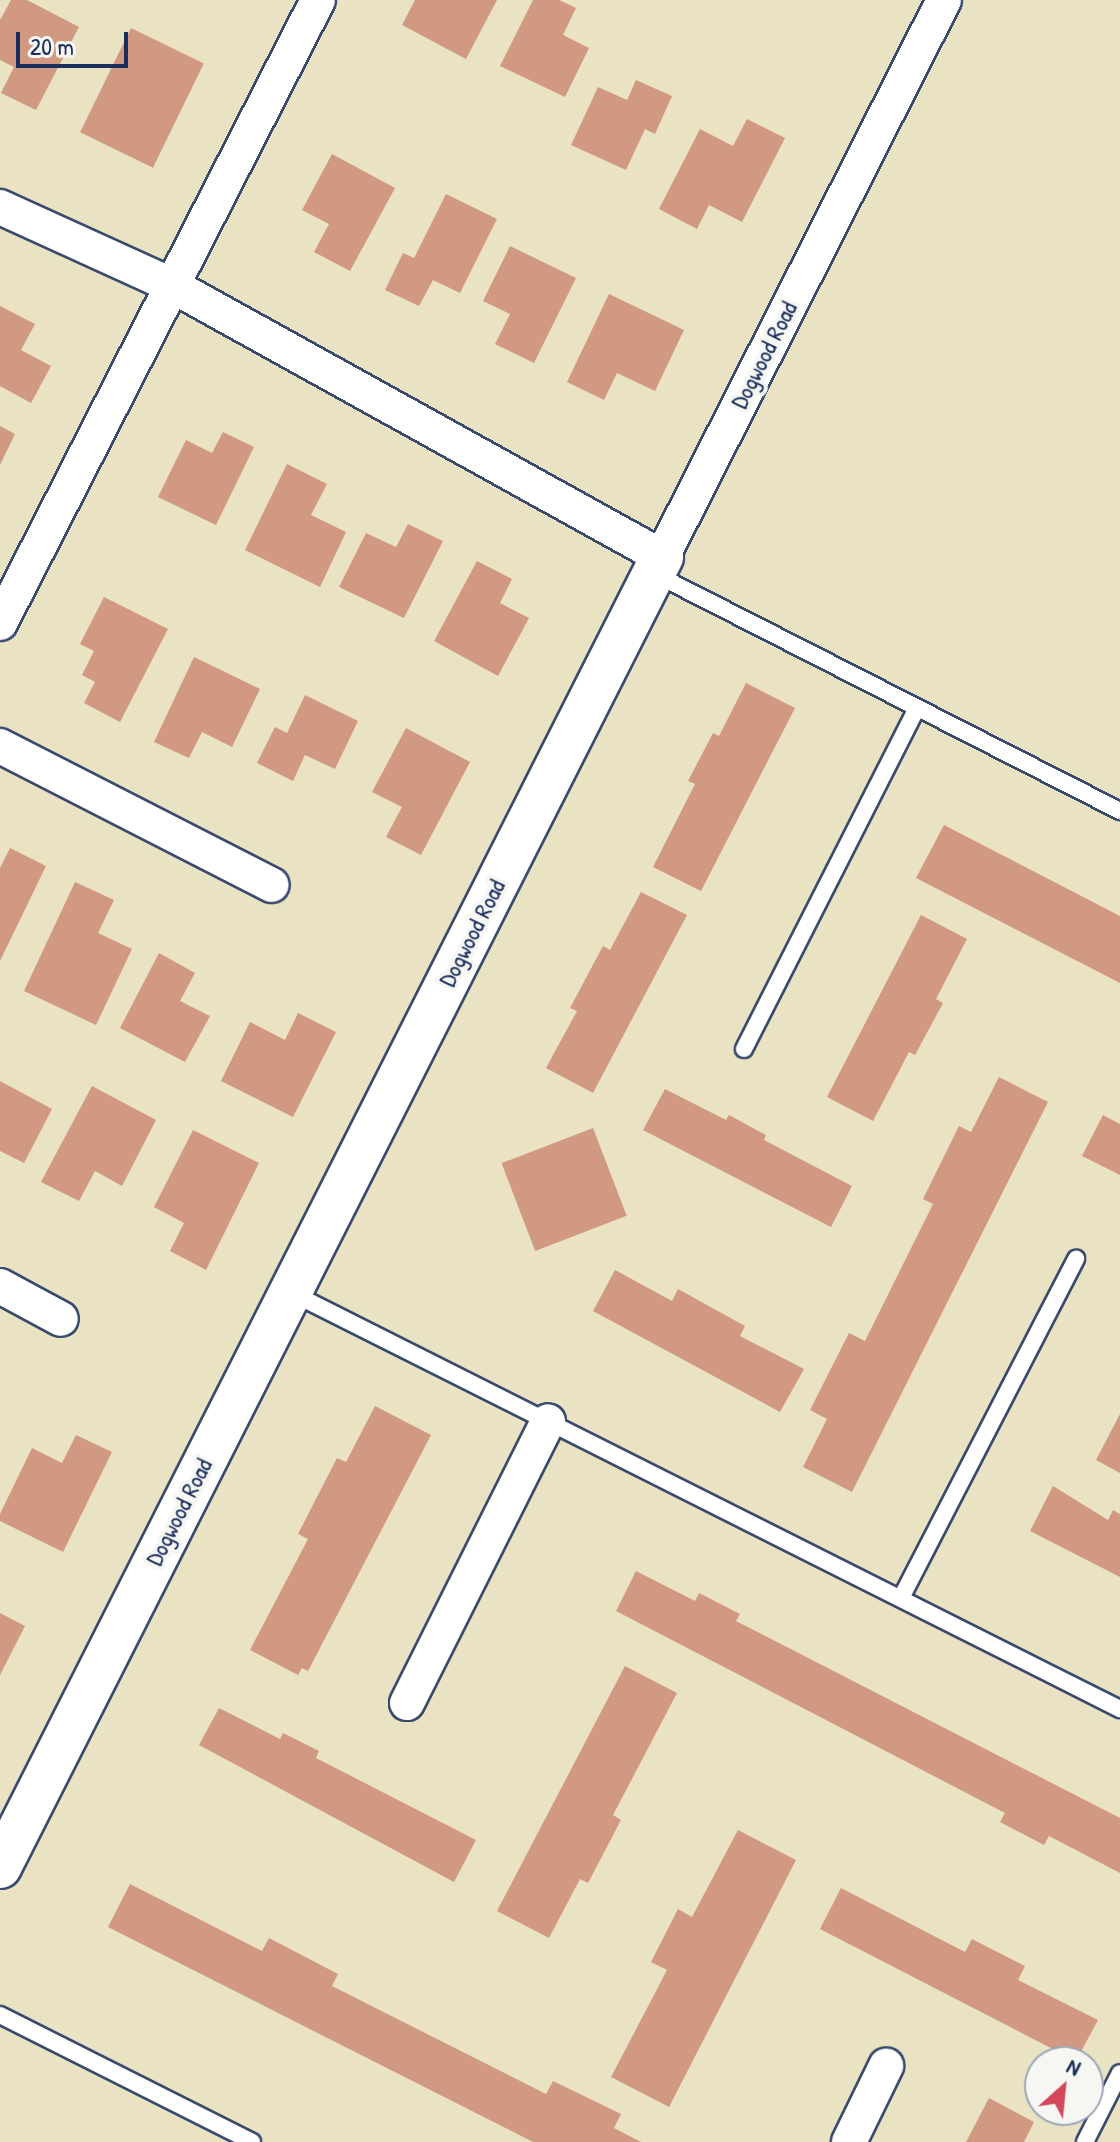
<!DOCTYPE html>
<style>
body{margin:0}
#map{position:relative;width:1120px;height:2142px;overflow:hidden;background:#e9e3c4;font-family:"Patrick Hand",sans-serif}
div>[style]{position:absolute}
[style*='--x']{left:calc(var(--x)*1px);top:calc(var(--y)*1px);width:calc(var(--w)*1px);rotate:calc(var(--a)*1deg)}
.building>*{inset:0;background:#d19882;transform-origin:0 0}
.roads{filter:drop-shadow(2px 0 #3a4a6d) drop-shadow(-2px 0 #3a4a6d) drop-shadow(0 2px #3a4a6d) drop-shadow(0 -2px #3a4a6d)}
.service>*{height:16px;margin:-8px;padding:0 8px;transform-origin:8px;border-radius:8px;background:#fff}
.minor>*{height:34px;margin:-17px;padding:0 17px;transform-origin:17px;border-radius:17px;background:#fff}
.tertiary>*{height:42px;margin:-21px;padding:0 21px;transform-origin:21px;border-radius:21px;background:#fff}
span{translate:-50% -50%;white-space:nowrap;text-align:center;line-height:1.15;-webkit-text-stroke:8px #f6f6f2;paint-order:stroke}
.street-label{font-size:24px;color:#1b2f5e}
.north{position:absolute;left:1024px;top:2046px;width:80px;height:80px;box-sizing:border-box;background:#f6f6f2;border:2px solid #9ea6b7;border-radius:50%;rotate:27deg;font-size:22px;font-weight:700;line-height:32px;text-align:center;color:#1b2f5e}
.north::after{content:'';display:block;margin:auto;width:28px;height:36px;background:#d1495b;clip-path:polygon(50% 0,100% 100%,50% 72%,0 100%)}
.scale{position:absolute;left:16px;top:32px;width:112px;height:36px;box-sizing:border-box;border:4px solid #1b2f5e;border-top:0;padding-left:10px;font-size:24px;line-height:28px;white-space:nowrap;color:#1b2f5e;-webkit-text-stroke:6px #f6f6f2;paint-order:stroke}
</style>
<div id="map">
<div class="building">
<i style="clip-path:polygon(11px 0,27px 0,79px 27px,36px 110px,1px 93px,14px 67px,0 60px,0 20px)"></i>
<i style="clip-path:polygon(415px 0,497px 0,466px 59px,402px 25px)"></i>
<i style="clip-path:polygon(533px 0,559px 0,576px 8px,563px 35px,589px 48px,565px 97px,500px 66px)"></i>
<i style="left:131px;top:28px;width:81px;height:116px;rotate:26deg"></i>
<i style="clip-path:polygon(636px 80px,672px 96px,655px 134px,645px 129px,626px 170px,571px 145px,598px 87px,627px 100px)"></i>
<i style="clip-path:polygon(747px 119px,785px 138px,742px 222px,709px 205px,697px 229px,659px 209px,700px 129px,733px 146px)"></i>
<i style="clip-path:polygon(332px 154px,395px 188px,350px 271px,314px 252px,329px 224px,302px 210px)"></i>
<i style="clip-path:polygon(446px 194px,497px 219px,460px 293px,433px 280px,419px 306px,385px 290px,403px 253px,414px 258px)"></i>
<i style="clip-path:polygon(510px 246px,576px 278px,534px 363px,495px 344px,510px 314px,483px 301px)"></i>
<i style="clip-path:polygon(609px 294px,684px 330px,655px 391px,617px 373px,604px 400px,567px 382px)"></i>
<i style="clip-path:polygon(0 306px,35px 324px,21px 350px,51px 366px,31px 403px,0 386px)"></i>
<i style="clip-path:polygon(0 426px,15px 434px,0 465px)"></i>
<i style="clip-path:polygon(223px 432px,254px 447px,216px 525px,158px 497px,186px 440px,212px 453px)"></i>
<i style="clip-path:polygon(287px 464px,327px 484px,311px 515px,346px 532px,320px 587px,245px 550px)"></i>
<i style="clip-path:polygon(408px 524px,443px 541px,404px 618px,339px 587px,366px 533px,396px 547px)"></i>
<i style="clip-path:polygon(477px 561px,512px 579px,500px 603px,529px 618px,498px 676px,434px 641px)"></i>
<i style="clip-path:polygon(104px 597px,168px 629px,120px 722px,84px 703px,95px 682px,82px 675px,94px 651px,80px 644px)"></i>
<i style="clip-path:polygon(194px 657px,260px 689px,232px 747px,202px 732px,189px 758px,154px 742px)"></i>
<i style="clip-path:polygon(746px 683px,795px 708px,701px 891px,653px 867px,695px 784px,688px 781px,713px 733px,719px 736px)"></i>
<i style="clip-path:polygon(305px 695px,358px 721px,335px 769px,305px 755px,293px 781px,257px 763px,275px 727px,287px 733px)"></i>
<i style="clip-path:polygon(406px 728px,470px 762px,421px 855px,386px 837px,402px 807px,372px 792px)"></i>
<i style="clip-path:polygon(944px 825px,1120px 916px,1120px 983px,916px 878px)"></i>
<i style="clip-path:polygon(10px 848px,46px 866px,0 961px,0 868px)"></i>
<i style="clip-path:polygon(75px 882px,114px 900px,98px 933px,132px 949px,96px 1025px,24px 991px)"></i>
<i style="clip-path:polygon(641px 892px,687px 915px,593px 1093px,546px 1068px,577px 1011px,570px 1008px,603px 946px,610px 950px)"></i>
<i style="clip-path:polygon(921px 915px,967px 939px,936px 999px,943px 1003px,915px 1055px,909px 1052px,873px 1121px,827px 1097px)"></i>
<i style="clip-path:polygon(159px 953px,195px 973px,180px 1001px,210px 1016px,185px 1062px,120px 1028px)"></i>
<i style="clip-path:polygon(298px 1013px,336px 1032px,293px 1117px,221px 1081px,250px 1022px,285px 1040px)"></i>
<i style="clip-path:polygon(999px 1077px,1048px 1102px,852px 1492px,803px 1467px,827px 1419px,810px 1410px,849px 1333px,865px 1341px,933px 1204px,923px 1199px,959px 1126px,971px 1132px)"></i>
<i style="clip-path:polygon(0 1081px,52px 1109px,24px 1163px,0 1151px)"></i>
<i style="clip-path:polygon(92px 1086px,156px 1120px,122px 1186px,95px 1171px,79px 1201px,41px 1182px)"></i>
<i style="clip-path:polygon(665px 1089px,726px 1120px,729px 1115px,766px 1135px,764px 1140px,852px 1186px,831px 1227px,643px 1130px)"></i>
<i style="clip-path:polygon(1103px 1115px,1120px 1124px,1120px 1175px,1082px 1156px)"></i>
<i style="left:593px;top:1128px;width:94px;height:98px;rotate:69deg"></i>
<i style="clip-path:polygon(193px 1130px,259px 1163px,206px 1270px,170px 1251px,184px 1223px,154px 1207px)"></i>
<i style="clip-path:polygon(615px 1270px,672px 1301px,678px 1289px,745px 1326px,740px 1336px,804px 1369px,780px 1412px,593px 1311px)"></i>
<i style="clip-path:polygon(375px 1406px,431px 1435px,308px 1671px,302px 1668px,298px 1675px,250px 1650px,308px 1539px,298px 1534px,337px 1458px,346px 1462px)"></i>
<i style="clip-path:polygon(1120px 1414px,1120px 1473px,1096px 1460px)"></i>
<i style="clip-path:polygon(76px 1435px,112px 1452px,63px 1552px,0 1521px,0 1514px,32px 1448px,62px 1463px)"></i>
<i style="clip-path:polygon(1053px 1486px,1108px 1520px,1113px 1510px,1120px 1514px,1120px 1577px,1030px 1531px)"></i>
<i style="clip-path:polygon(636px 1571px,695px 1601px,699px 1593px,740px 1614px,736px 1621px,1120px 1818px,1120px 1873px,1049px 1836px,1044px 1845px,1000px 1822px,1005px 1813px,616px 1611px)"></i>
<i style="clip-path:polygon(0 1613px,25px 1626px,0 1675px)"></i>
<i style="clip-path:polygon(625px 1666px,677px 1693px,613px 1815px,621px 1820px,588px 1883px,580px 1879px,549px 1938px,497px 1911px)"></i>
<i style="clip-path:polygon(219px 1708px,280px 1739px,283px 1733px,319px 1751px,316px 1758px,476px 1840px,454px 1882px,199px 1745px)"></i>
<i style="clip-path:polygon(738px 1830px,796px 1860px,669px 2107px,611px 2077px,667px 1970px,651px 1962px,678px 1909px,692px 1917px)"></i>
<i style="clip-path:polygon(130px 1884px,262px 1951px,269px 1938px,338px 1974px,332px 1986px,546px 2094px,553px 2081px,621px 2114px,614px 2128px,641px 2142px,533px 2142px,108px 1927px)"></i>
<i style="clip-path:polygon(841px 1888px,965px 1952px,972px 1939px,1025px 1966px,1018px 1980px,1098px 2020px,1076px 2061px,820px 1929px)"></i>
<i style="clip-path:polygon(989px 2098px,1034px 2122px,1024px 2142px,966px 2142px)"></i>
</div>
<div class="roads">
<div class="service">
<i style="--x:655;--y:574;--w:522;--a:27.01"></i>
<i style="--x:744;--y:1049;--w:382;--a:-63.1"></i>
<i style="--x:292;--y:1293;--w:927;--a:26.68"></i>
<i style="--x:901;--y:1598;--w:382;--a:-62.7"></i>
<i style="--x:0;--y:2015;--w:282;--a:26.7"></i>
<i style="--x:1085;--y:2142;--w:77;--a:-63.1"></i>
</div>
<div class="minor">
<i style="--x:0;--y:207;--w:190;--a:24.5"></i>
<i style="--x:173;--y:286;--w:559;--a:28.99"></i>
<i style="--x:662;--y:557;--w:624;--a:-63.15"></i>
<i style="--x:0;--y:623;--w:699;--a:-62.96"></i>
<i style="--x:0;--y:746;--w:305;--a:27.1"></i>
<i style="--x:0;--y:1286;--w:69;--a:28.4"></i>
<i style="--x:407;--y:1703;--w:315;--a:-63.4"></i>
<i style="--x:849;--y:2142;--w:85;--a:-64"></i>
</div>
<div class="tertiary">
<i style="--x:0;--y:1867;--w:1468;--a:-63.19"></i>
</div>
</div>
<div class="street-label">
<span style="left:764px;top:355px;rotate:-63deg">Dogwood Road</span>
<span style="left:472px;top:933px;rotate:-63deg">Dogwood Road</span>
<span style="left:179px;top:1512px;rotate:-63deg">Dogwood Road</span>
</div>
<div class="north">N</div>
<div class="scale">20 m</div>
</div>
